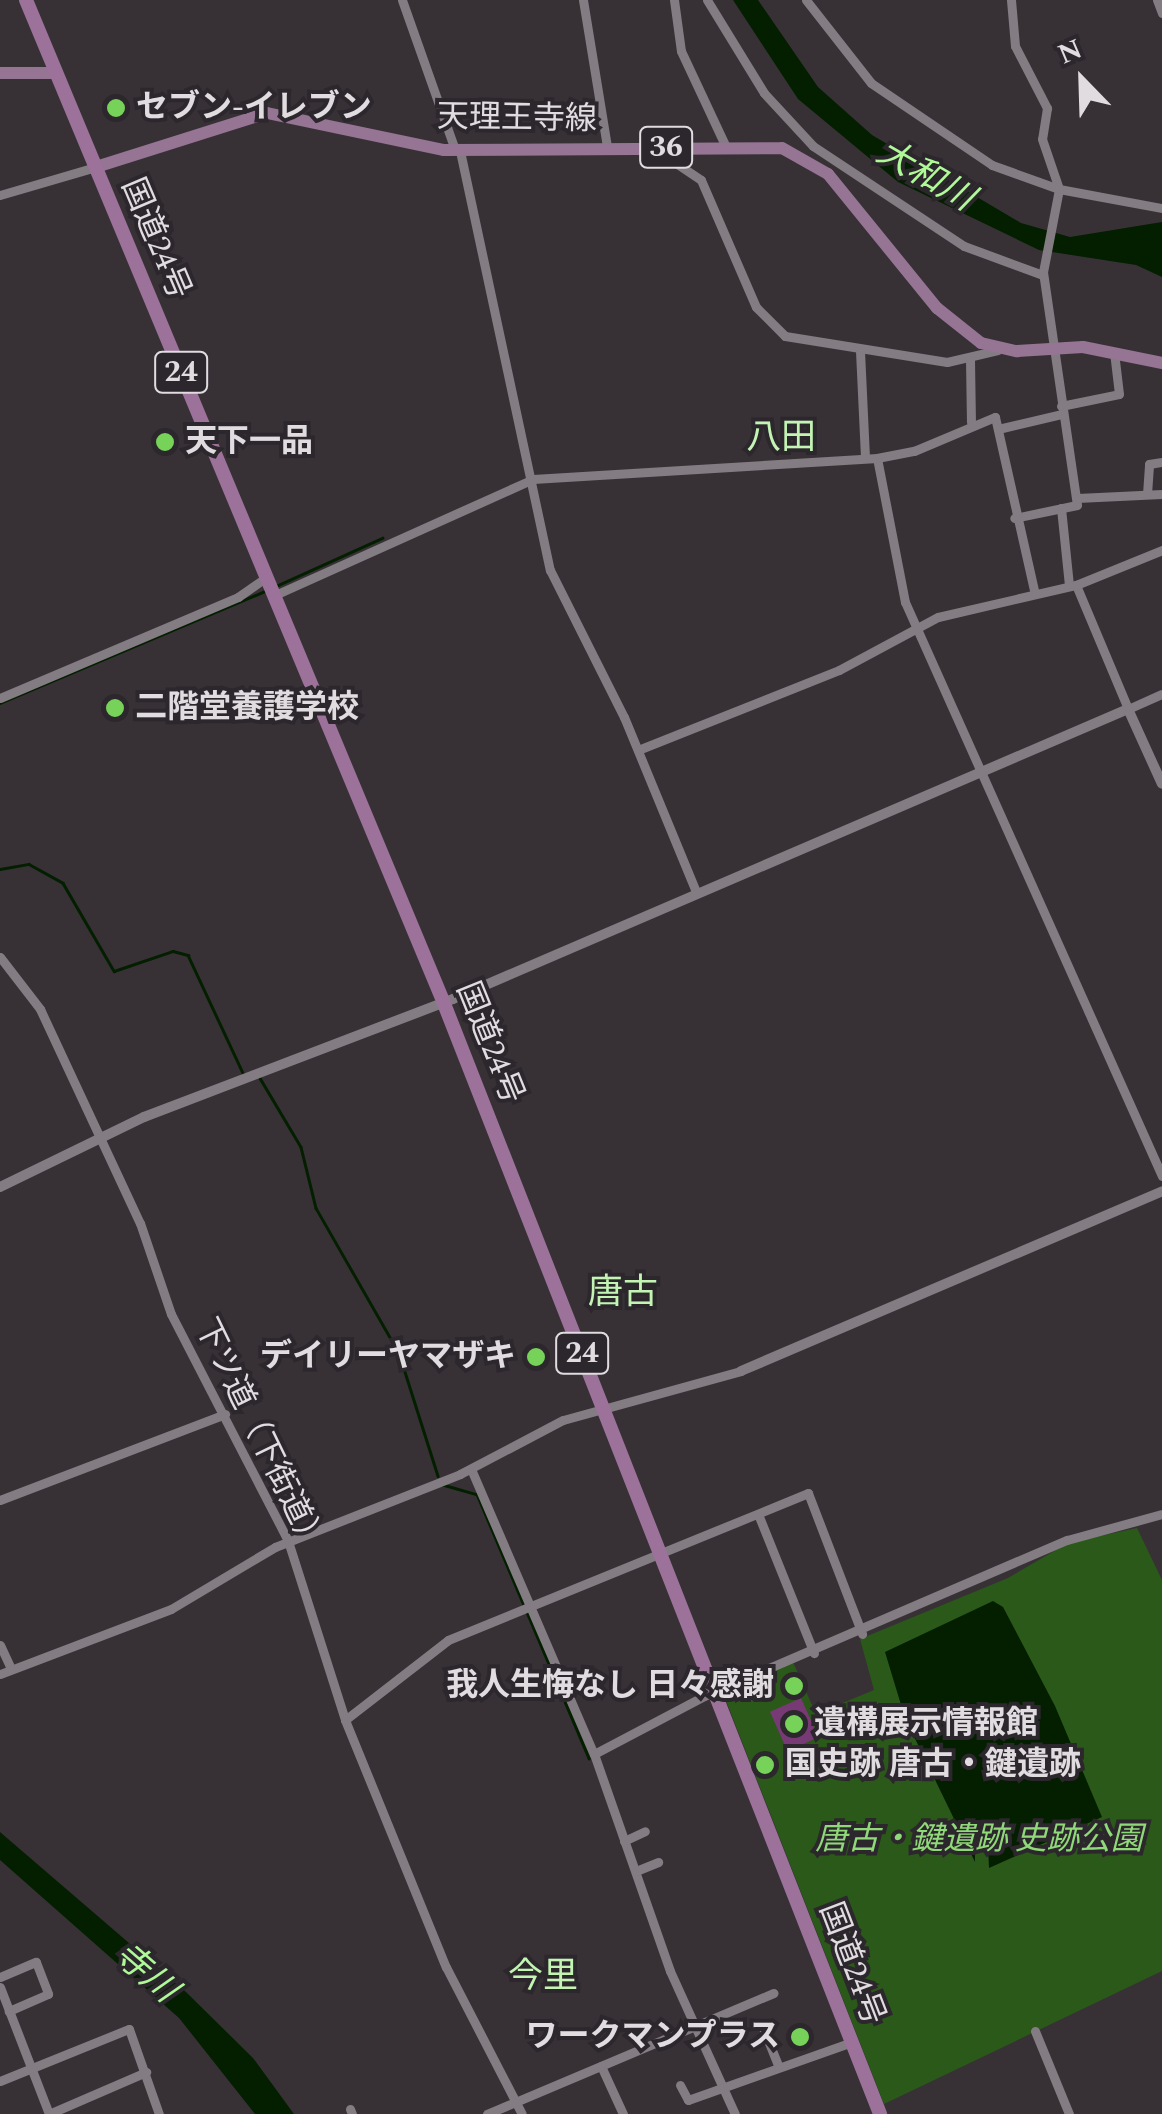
<!DOCTYPE html>
<meta charset="utf-8">
<style>
body{margin:0}
#map{position:relative;width:1162px;height:2114px;overflow:hidden;background:#373136;font-family:Spectral,"Noto Sans JP",serif}
div>[style]{position:absolute}
[style*='--x']{left:calc(var(--x)*1px);top:calc(var(--y)*1px);width:calc(var(--w)*1px);rotate:calc(var(--a)*1deg)}
.green>*{inset:0;background:#2a5919}
.water>*{inset:0;background:#041f00}
.stream>*{height:2.5px;margin:-1.25px;padding:0 1.25px;transform-origin:1.25px;border-radius:1.25px;background:#041f00}
.building>*{inset:0;background:#773a75;transform-origin:0 0}
.minor>*{height:9px;margin:-4.5px;padding:0 4.5px;transform-origin:4.5px;border-radius:4.5px;background:#837c82}
.tertiary>*{height:10px;margin:-5px;padding:0 5px;transform-origin:5px;border-radius:5px;background:#837c82}
.primary>*{height:12px;margin:-6px;padding:0 6px;transform-origin:6px;border-radius:6px;background:#967494}
.trunk>*{height:14px;margin:-7px;padding:0 7px;transform-origin:7px;border-radius:7px;background:#9c729a}
.dots>*{width:28px;height:28px;translate:-50% -50%;box-sizing:border-box;border:5px solid #2c272c;border-radius:50%}
span{translate:-50% -50%;white-space:nowrap;text-align:center;line-height:1.15;-webkit-text-stroke:8px #2c272c;paint-order:stroke}
.shield-label span{padding:2px 8px;background:#2c272c;border:2px solid;border-radius:8px;-webkit-text-stroke-width:0}
.shield-label{font-size:30px;color:#e0dce0;font-weight:700}
.poi-label{font-size:32px;color:#e0dce0;font-weight:700}
.left{translate:0 -50%;text-align:left}
.right{translate:-100% -50%;text-align:right}
.street-label{font-size:32px;color:#e0dce0}
.park-label{font-size:32px;color:#90d979;font-style:italic}
.water-label{font-size:35px;color:#aff998;font-style:italic}
.neighbourhood-label{font-size:35px;color:#c3f4b4}
.north{position:absolute;left:1032px;top:30px;width:100px;height:100px;-webkit-text-stroke:8px #2c272c;paint-order:stroke;rotate:337deg;font-size:28px;font-weight:700;line-height:40px;text-align:center;color:#e0dce0}
.north::after{content:'';display:block;margin:auto;width:35px;height:45px;background:#e0dce0;clip-path:polygon(50% 0,100% 100%,50% 72%,0 100%)}
</style>
<div id="map">
<div class="green">
<i style="clip-path:polygon(1137px 1528px,1162px 1580px,1162px 1971px,884px 2104px,723px 1693px,793px 1662px,816px 1714px,874px 1690px,860px 1639px,1008px 1578px,1068px 1543px)"></i>
</div>
<div class="water">
<i style="clip-path:polygon(733px 0,758px 0,818px 87px,872px 135px,1021px 223px,1070px 237px,1162px 222px,1162px 277px,1136px 265px,1039px 250px,898px 182px,798px 99px)"></i>
<i style="clip-path:polygon(993px 1601px,1003px 1607px,1055px 1706px,1102px 1817px,989px 1868px,988px 1847px,975px 1852px,975px 1862px,905px 1718px,885px 1652px)"></i>
<i style="clip-path:polygon(0 1832px,186px 1992px,253px 2058px,294px 2114px,255px 2114px,179px 2018px,0 1860px)"></i>
</div>
<div class="stream">
<i style="--x:274;--y:587;--w:119;--a:-24.4"></i>
<i style="--x:0;--y:703;--w:290;--a:-22.9"></i>
<i style="--x:0;--y:869;--w:29;--a:-10"></i>
<i style="--x:29;--y:864;--w:39;--a:29"></i>
<i style="--x:63;--y:883;--w:102;--a:59.9"></i>
<i style="--x:114;--y:971;--w:62;--a:-18.7"></i>
<i style="--x:173;--y:951;--w:16;--a:15"></i>
<i style="--x:188;--y:955;--w:130;--a:65"></i>
<i style="--x:260;--y:1078;--w:80;--a:59.3"></i>
<i style="--x:301;--y:1147;--w:63;--a:76.2"></i>
<i style="--x:316;--y:1208;--w:167;--a:60.2"></i>
<i style="--x:399;--y:1353;--w:129;--a:72.4"></i>
<i style="--x:441;--y:1484;--w:37;--a:16"></i>
<i style="--x:477;--y:1494;--w:121;--a:67.1"></i>
<i style="--x:527;--y:1612;--w:159;--a:67"></i>
</div>
<div class="building">
<i style="left:801px;top:1698px;width:43px;height:34px;rotate:66deg"></i>
</div>
<div class="minor">
<i style="--x:402;--y:0;--w:159;--a:70.5"></i>
<i style="--x:583;--y:0;--w:149;--a:80.7"></i>
<i style="--x:674;--y:0;--w:51;--a:82.2"></i>
<i style="--x:681;--y:51;--w:106;--a:64.9"></i>
<i style="--x:707;--y:0;--w:109;--a:58.5"></i>
<i style="--x:764;--y:93;--w:72;--a:47.2"></i>
<i style="--x:813;--y:146;--w:181;--a:33.5"></i>
<i style="--x:964;--y:246;--w:84;--a:20.2"></i>
<i style="--x:806;--y:0;--w:105;--a:51.9"></i>
<i style="--x:871;--y:83;--w:146;--a:34.1"></i>
<i style="--x:992;--y:165;--w:71;--a:19.7"></i>
<i style="--x:1059;--y:189;--w:105;--a:10.5"></i>
<i style="--x:1011;--y:0;--w:46;--a:85"></i>
<i style="--x:1015;--y:46;--w:70;--a:62.7"></i>
<i style="--x:1047;--y:108;--w:31;--a:99"></i>
<i style="--x:1042;--y:139;--w:53;--a:71.2"></i>
<i style="--x:1059;--y:189;--w:85;--a:100.9"></i>
<i style="--x:1043;--y:272;--w:235;--a:81.7"></i>
<i style="--x:1077;--y:505;--w:64;--a:168.3"></i>
<i style="--x:1157;--y:0;--w:14;--a:69"></i>
<i style="--x:460;--y:151;--w:429;--a:77.9"></i>
<i style="--x:550;--y:570;--w:165;--a:63.3"></i>
<i style="--x:624;--y:717;--w:189;--a:67.6"></i>
<i style="--x:658;--y:151;--w:52;--a:34"></i>
<i style="--x:701;--y:180;--w:138;--a:66.6"></i>
<i style="--x:756;--y:307;--w:41;--a:45"></i>
<i style="--x:785;--y:336;--w:164;--a:9.1"></i>
<i style="--x:947;--y:362;--w:52;--a:-13.2"></i>
<i style="--x:0;--y:195;--w:100;--a:-16.3"></i>
<i style="--x:860;--y:351;--w:107;--a:87.3"></i>
<i style="--x:970;--y:360;--w:62;--a:89.1"></i>
<i style="--x:1061;--y:406;--w:59;--a:-11.7"></i>
<i style="--x:1119;--y:394;--w:42;--a:-96.8"></i>
<i style="--x:998;--y:429;--w:66;--a:-13.2"></i>
<i style="--x:877;--y:458;--w:147;--a:79"></i>
<i style="--x:905;--y:602;--w:629;--a:65.88"></i>
<i style="--x:1147;--y:494;--w:30;--a:-86"></i>
<i style="--x:1149;--y:464;--w:13;--a:-9"></i>
<i style="--x:1077;--y:498;--w:85;--a:-2.7"></i>
<i style="--x:1061;--y:508;--w:78;--a:84.1"></i>
<i style="--x:1076;--y:585;--w:134;--a:67.2"></i>
<i style="--x:1128;--y:709;--w:37;--a:-24"></i>
<i style="--x:275;--y:595;--w:283;--a:-24.2"></i>
<i style="--x:533;--y:479;--w:345;--a:-3.5"></i>
<i style="--x:877;--y:458;--w:38;--a:-11"></i>
<i style="--x:914;--y:451;--w:88;--a:-22.8"></i>
<i style="--x:995;--y:417;--w:177;--a:77.3"></i>
<i style="--x:0;--y:698;--w:259;--a:-23"></i>
<i style="--x:238;--y:597;--w:35;--a:-35"></i>
<i style="--x:638;--y:750;--w:216;--a:-21.7"></i>
<i style="--x:839;--y:670;--w:112;--a:-28.2"></i>
<i style="--x:938;--y:617;--w:142;--a:-13.1"></i>
<i style="--x:1076;--y:585;--w:93;--a:-22.1"></i>
<i style="--x:0;--y:957;--w:66;--a:52.4"></i>
<i style="--x:40;--y:1009;--w:236;--a:65"></i>
<i style="--x:140;--y:1223;--w:96;--a:71.2"></i>
<i style="--x:171;--y:1314;--w:255;--a:62.7"></i>
<i style="--x:288;--y:1541;--w:188;--a:72.3"></i>
<i style="--x:345;--y:1720;--w:267;--a:67.8"></i>
<i style="--x:446;--y:1967;--w:165;--a:62.7"></i>
<i style="--x:471;--y:1469;--w:310;--a:66.7"></i>
<i style="--x:594;--y:1754;--w:230;--a:70.7"></i>
<i style="--x:670;--y:1971;--w:157;--a:65.6"></i>
<i style="--x:0;--y:1500;--w:241;--a:-20.9"></i>
<i style="--x:758;--y:1514;--w:150;--a:68.1"></i>
<i style="--x:0;--y:1645;--w:26;--a:65"></i>
<i style="--x:0;--y:1674;--w:183;--a:-20.8"></i>
<i style="--x:171;--y:1609;--w:121;--a:-30.8"></i>
<i style="--x:275;--y:1547;--w:199;--a:-21.5"></i>
<i style="--x:460;--y:1474;--w:116;--a:-27.7"></i>
<i style="--x:563;--y:1420;--w:185;--a:-15.4"></i>
<i style="--x:345;--y:1720;--w:130;--a:-37.8"></i>
<i style="--x:448;--y:1640;--w:389;--a:-22.2"></i>
<i style="--x:808;--y:1493;--w:151;--a:69"></i>
<i style="--x:594;--y:1754;--w:124;--a:-27.8"></i>
<i style="--x:704;--y:1696;--w:395;--a:-23.3"></i>
<i style="--x:1067;--y:1540;--w:98;--a:-15.3"></i>
<i style="--x:624;--y:1841;--w:23;--a:-25"></i>
<i style="--x:636;--y:1871;--w:24;--a:-22"></i>
<i style="--x:0;--y:1977;--w:39;--a:-23"></i>
<i style="--x:36;--y:1962;--w:34;--a:69"></i>
<i style="--x:48;--y:1994;--w:43;--a:156.4"></i>
<i style="--x:0;--y:1987;--w:136;--a:68.9"></i>
<i style="--x:761;--y:2023;--w:45;--a:68"></i>
<i style="--x:1035;--y:2031;--w:90;--a:67.7"></i>
<i style="--x:601;--y:2066;--w:53;--a:65.4"></i>
<i style="--x:0;--y:2081;--w:139;--a:-22"></i>
<i style="--x:129;--y:2029;--w:90;--a:70.6"></i>
<i style="--x:680;--y:2085;--w:17;--a:62"></i>
<i style="--x:688;--y:2100;--w:174;--a:-19.5"></i>
<i style="--x:350;--y:2109;--w:5;--a:68"></i>
<i style="--x:49;--y:2114;--w:106;--a:-23.4"></i>
<i style="--x:487;--y:2114;--w:311;--a:-22.9"></i>
</div>
<div class="tertiary">
<i style="--x:0;--y:1187;--w:160;--a:-25.9"></i>
<i style="--x:144;--y:1117;--w:331;--a:-20.9"></i>
<i style="--x:453;--y:999;--w:735;--a:-23.25"></i>
<i style="--x:1128;--y:709;--w:82;--a:65.6"></i>
<i style="--x:741;--y:1371;--w:458;--a:-23.1"></i>
</div>
<div class="primary">
<i style="--x:0;--y:73;--w:57;--a:0"></i>
<i style="--x:96;--y:167;--w:179;--a:-17.5"></i>
<i style="--x:267;--y:113;--w:181;--a:11.8"></i>
<i style="--x:444;--y:150;--w:338;--a:-0.3"></i>
<i style="--x:782;--y:148;--w:53;--a:29.5"></i>
<i style="--x:828;--y:174;--w:173;--a:50.9"></i>
<i style="--x:937;--y:308;--w:56;--a:38.5"></i>
<i style="--x:981;--y:343;--w:37;--a:13"></i>
<i style="--x:1017;--y:351;--w:66;--a:-3.5"></i>
<i style="--x:1083;--y:347;--w:81;--a:11.4"></i>
</div>
<div class="trunk">
<i style="--x:26;--y:0;--w:1084;--a:67.38"></i>
<i style="--x:443;--y:1001;--w:1196;--a:68.56"></i>
</div>
<div class="dots">
<i style="left:116px;top:108px;background:#77d259"></i>
<i style="left:165px;top:442px;background:#77d259"></i>
<i style="left:115px;top:708px;background:#77d259"></i>
<i style="left:536px;top:1357px;background:#77d259"></i>
<i style="left:794px;top:1686px;background:#77d259"></i>
<i style="left:794px;top:1724px;background:#77d259"></i>
<i style="left:765px;top:1765px;background:#77d259"></i>
<i style="left:800px;top:2037px;background:#77d259"></i>
</div>
<div class="shield-label">
<span style="left:666px;top:147px">36</span>
<span style="left:181px;top:372px">24</span>
<span style="left:582px;top:1353px">24</span>
</div>
<div class="poi-label">
<span class="left" style="left:136px;top:108px">セブン-イレブン</span>
<span class="left" style="left:185px;top:442px">天下一品</span>
<span class="left" style="left:135px;top:708px">二階堂養護学校</span>
<span class="right" style="left:516px;top:1357px">デイリーヤマザキ</span>
<span class="right" style="left:774px;top:1686px">我人生悔なし 日々感謝</span>
<span class="left" style="left:814px;top:1724px">遺構展示情報館</span>
<span class="left" style="left:785px;top:1765px">国史跡 唐古・鍵遺跡</span>
<span class="right" style="left:780px;top:2037px">ワークマンプラス</span>
</div>
<div class="street-label">
<span style="left:517px;top:119px;rotate:1deg">天理王寺線</span>
<span style="left:155px;top:239px;rotate:67deg">国道24号</span>
<span style="left:489px;top:1043px;rotate:68deg">国道24号</span>
<span style="left:259px;top:1436px;rotate:64deg">下ツ道（下街道）</span>
<span style="left:851px;top:1964px;rotate:69deg">国道24号</span>
</div>
<div class="park-label">
<span style="left:979px;top:1840px">唐古・鍵遺跡 史跡公園</span>
</div>
<div class="water-label">
<span style="left:925px;top:176px;rotate:30deg">大和川</span>
<span style="left:145px;top:1973px;rotate:41deg">寺川</span>
</div>
<div class="neighbourhood-label">
<span style="left:781px;top:438px">八田</span>
<span style="left:623px;top:1293px">唐古</span>
<span style="left:543px;top:1977px">今里</span>
</div>
<div class="north">N</div>
</div>
